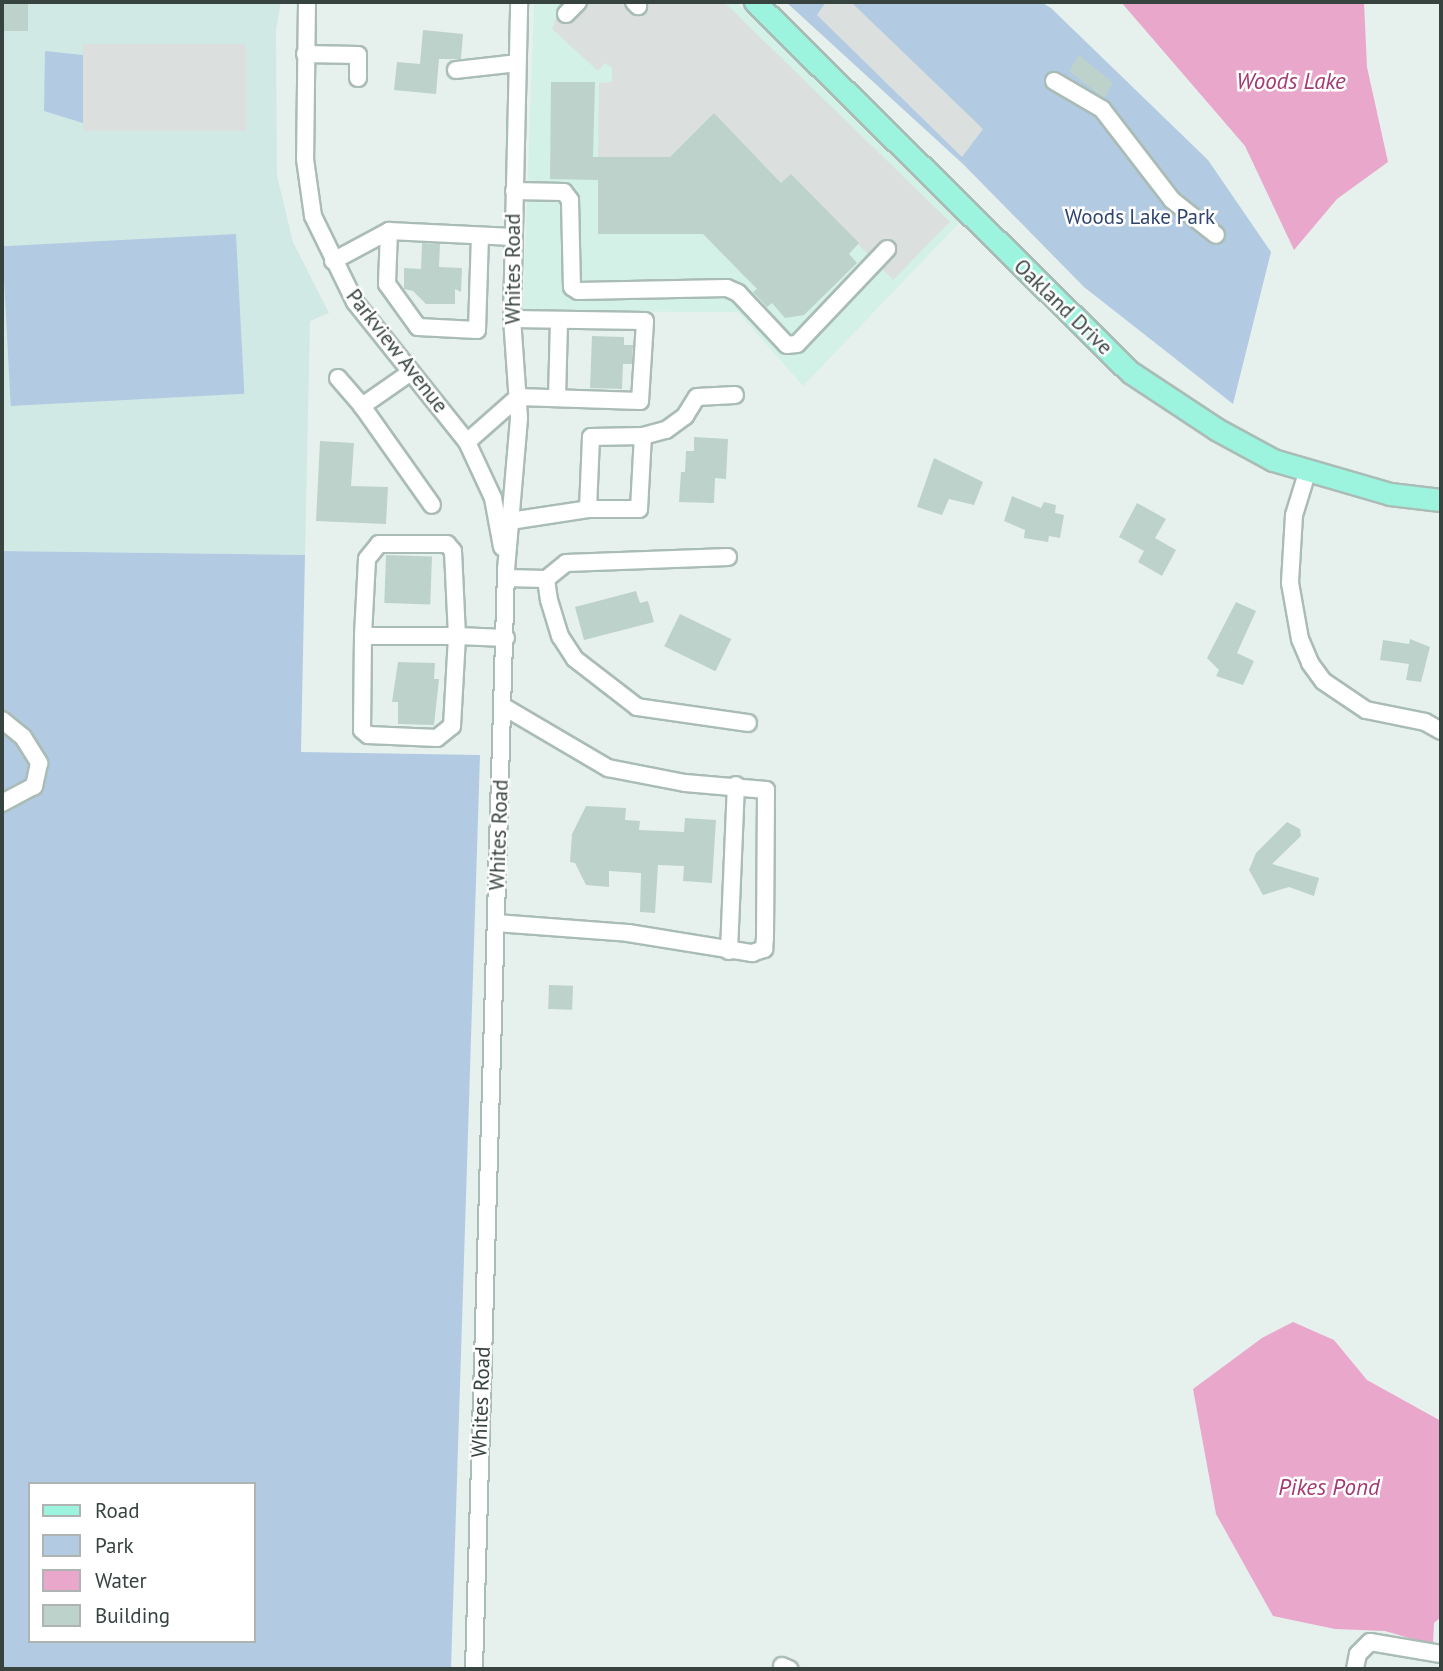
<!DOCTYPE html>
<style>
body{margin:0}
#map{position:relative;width:1443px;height:1671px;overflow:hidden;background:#e6f1ee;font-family:"PT Sans",sans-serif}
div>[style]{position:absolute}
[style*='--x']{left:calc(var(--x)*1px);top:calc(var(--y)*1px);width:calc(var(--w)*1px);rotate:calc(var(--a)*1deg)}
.commercial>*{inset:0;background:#d3f1e6}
.education>*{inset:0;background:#d1e9e4}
.green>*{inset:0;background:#b3cbe2;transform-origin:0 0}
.parking>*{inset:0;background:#dbe0de;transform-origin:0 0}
.water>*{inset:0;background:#e9a8cb}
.building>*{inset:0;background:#bdd2ca;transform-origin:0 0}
.roads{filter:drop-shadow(2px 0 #aabcb6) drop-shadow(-2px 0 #aabcb6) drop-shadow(0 2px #aabcb6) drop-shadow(0 -2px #aabcb6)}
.minor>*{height:16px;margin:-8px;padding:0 8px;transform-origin:8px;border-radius:8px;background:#fff}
.major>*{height:21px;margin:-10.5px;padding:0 10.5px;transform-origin:10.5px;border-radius:10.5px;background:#9cf4df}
span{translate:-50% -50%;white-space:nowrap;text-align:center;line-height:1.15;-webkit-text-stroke:5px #fff;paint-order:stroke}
.park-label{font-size:21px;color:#2f456f}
.street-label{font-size:21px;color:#36433f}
.water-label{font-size:23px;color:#a53a73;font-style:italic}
.frame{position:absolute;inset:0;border:4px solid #36433f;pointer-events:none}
.legend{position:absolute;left:28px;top:1482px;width:228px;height:161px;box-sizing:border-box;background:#fff;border:2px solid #afb4b2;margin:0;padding:9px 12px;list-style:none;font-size:21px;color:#36433f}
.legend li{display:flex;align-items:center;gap:14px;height:35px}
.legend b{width:35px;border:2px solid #afb4b2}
</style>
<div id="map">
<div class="commercial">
<i style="clip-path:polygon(534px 2px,736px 2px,960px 222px,803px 386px,738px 312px,523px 311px)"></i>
</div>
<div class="education">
<i style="clip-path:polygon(2px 2px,281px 2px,276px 30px,277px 176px,293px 242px,329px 313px,310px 321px,305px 555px,2px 551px)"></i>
</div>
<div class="green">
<i style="clip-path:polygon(786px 2px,1041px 2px,1051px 8px,1208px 160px,1271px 252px,1233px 404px,1084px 287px,964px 165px)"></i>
<i style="clip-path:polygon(45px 51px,83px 55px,83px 123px,44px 111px)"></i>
<i style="left:236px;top:234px;width:160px;height:234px;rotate:87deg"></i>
<i style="clip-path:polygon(evenodd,2px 551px,305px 555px,301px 752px,480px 755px,451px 1669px,2px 1669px,2px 551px,30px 1484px,254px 1484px,254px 1641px,30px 1641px,30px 1484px)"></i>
</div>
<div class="parking">
<i style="clip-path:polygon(562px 2px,724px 2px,950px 222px,893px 280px,791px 175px,781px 183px,714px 114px,670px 157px,598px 157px,599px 83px,612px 82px,612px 68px,605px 63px,598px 71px,552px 29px)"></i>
<i style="clip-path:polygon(826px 2px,851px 2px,983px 129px,962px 157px,817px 15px)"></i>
<i style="left:246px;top:44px;width:87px;height:163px;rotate:90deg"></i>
</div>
<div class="water">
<i style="clip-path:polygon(1121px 2px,1364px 2px,1367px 67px,1388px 162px,1337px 199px,1294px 250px,1245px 146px)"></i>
<i style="clip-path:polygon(1293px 1322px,1334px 1340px,1367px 1380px,1441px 1421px,1441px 1617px,1434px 1623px,1433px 1645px,1385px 1631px,1335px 1629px,1273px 1616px,1216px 1514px,1193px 1389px,1262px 1338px)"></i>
</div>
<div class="building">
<i style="left:2px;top:2px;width:26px;height:29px"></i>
<i style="clip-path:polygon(423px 30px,463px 34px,461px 59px,439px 59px,436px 94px,394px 90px,397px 62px,420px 64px)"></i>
<i style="clip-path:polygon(1079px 55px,1113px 83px,1104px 98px,1069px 71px)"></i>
<i style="clip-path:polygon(551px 82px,595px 82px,593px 157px,670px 157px,714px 113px,781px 183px,791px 174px,859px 243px,849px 254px,857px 263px,804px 315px,785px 318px,772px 303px,767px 307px,753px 292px,757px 289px,703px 234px,598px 234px,598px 180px,550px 179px)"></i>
<i style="clip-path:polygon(422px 243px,440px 244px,439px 267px,462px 268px,461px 292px,455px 289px,455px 304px,426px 304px,413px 291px,404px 289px,404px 268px,421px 269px)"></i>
<i style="clip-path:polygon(592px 336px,624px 337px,624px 345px,633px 345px,632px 364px,623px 364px,622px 389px,590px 388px)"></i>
<i style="clip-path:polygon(694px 437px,728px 439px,726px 479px,715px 478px,714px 503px,679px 502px,681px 472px,685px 472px,686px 451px,694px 451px)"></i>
<i style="clip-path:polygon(320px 441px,354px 443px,351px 486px,388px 487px,386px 524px,316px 521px)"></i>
<i style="clip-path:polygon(934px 458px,983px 482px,974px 505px,949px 499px,942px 515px,917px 507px)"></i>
<i style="clip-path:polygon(1012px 496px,1041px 508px,1044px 502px,1056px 505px,1055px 513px,1064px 515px,1060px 538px,1049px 536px,1048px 542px,1024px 538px,1025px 530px,1004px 521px)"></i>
<i style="clip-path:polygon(1137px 503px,1166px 519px,1155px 538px,1176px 550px,1162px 576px,1138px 562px,1144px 551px,1119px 537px)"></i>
<i style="left:386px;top:555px;width:46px;height:48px;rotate:2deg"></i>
<i style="clip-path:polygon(636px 591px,640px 603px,648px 601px,654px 622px,584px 640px,575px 607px)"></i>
<i style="clip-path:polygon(1236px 602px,1256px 611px,1237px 653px,1254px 661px,1243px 685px,1216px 676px,1219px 670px,1207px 658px)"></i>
<i style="left:680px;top:614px;width:57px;height:36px;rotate:26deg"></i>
<i style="clip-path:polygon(1410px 639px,1430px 647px,1421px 682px,1406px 680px,1409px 664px,1380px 660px,1383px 640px,1409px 644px)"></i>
<i style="clip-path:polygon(398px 662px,435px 663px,434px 679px,439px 679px,434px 725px,398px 724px,398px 702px,392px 702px)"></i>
<i style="clip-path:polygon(586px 806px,626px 808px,625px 820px,640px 821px,639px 830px,684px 832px,685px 818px,716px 820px,712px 883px,683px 881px,684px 866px,658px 865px,655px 913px,640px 912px,641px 873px,609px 871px,609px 887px,586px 885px,575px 863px,570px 862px,572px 834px)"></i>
<i style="clip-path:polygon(1287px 822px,1300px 829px,1301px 836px,1272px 864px,1319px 878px,1314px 896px,1289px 887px,1263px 895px,1249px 870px,1256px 853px)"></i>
<i style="left:549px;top:985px;width:24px;height:24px;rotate:2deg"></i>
</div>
<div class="roads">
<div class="minor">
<i style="--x:307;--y:2;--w:157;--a:90.7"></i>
<i style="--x:305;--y:159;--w:58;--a:82"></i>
<i style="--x:313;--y:216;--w:96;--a:64"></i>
<i style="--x:355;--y:302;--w:179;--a:51.3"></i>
<i style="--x:467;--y:442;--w:62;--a:65.1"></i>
<i style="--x:493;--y:498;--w:50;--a:79.6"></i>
<i style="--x:634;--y:2;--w:6;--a:45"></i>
<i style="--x:566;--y:14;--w:17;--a:-45"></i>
<i style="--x:305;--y:54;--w:53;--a:1.1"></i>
<i style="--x:358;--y:55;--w:23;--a:90"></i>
<i style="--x:456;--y:70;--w:61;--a:-6.5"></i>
<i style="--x:1054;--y:81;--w:56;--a:30.3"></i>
<i style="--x:1102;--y:109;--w:115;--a:52.4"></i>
<i style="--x:1172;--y:200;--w:56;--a:38.5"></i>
<i style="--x:514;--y:191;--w:50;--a:1.1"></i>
<i style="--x:564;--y:192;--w:10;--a:53"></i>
<i style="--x:570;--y:200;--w:87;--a:88.7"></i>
<i style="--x:572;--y:287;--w:7;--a:34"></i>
<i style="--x:578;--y:291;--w:149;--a:-1.2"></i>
<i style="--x:727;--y:288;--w:12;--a:24"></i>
<i style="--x:738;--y:293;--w:71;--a:46.7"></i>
<i style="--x:787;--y:345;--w:10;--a:-6"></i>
<i style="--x:797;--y:344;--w:131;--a:-46.5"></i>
<i style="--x:389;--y:231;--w:53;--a:92.2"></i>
<i style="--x:387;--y:284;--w:53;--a:54.2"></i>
<i style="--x:418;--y:327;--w:59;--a:2.9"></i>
<i style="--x:477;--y:330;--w:94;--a:-88.2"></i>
<i style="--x:333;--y:261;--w:64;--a:-28.2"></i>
<i style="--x:389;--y:231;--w:124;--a:2.8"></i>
<i style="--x:411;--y:372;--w:60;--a:145.2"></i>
<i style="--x:362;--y:406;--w:121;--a:54.7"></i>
<i style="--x:338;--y:378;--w:37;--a:49"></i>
<i style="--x:557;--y:398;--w:78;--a:-88.5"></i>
<i style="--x:467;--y:442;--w:68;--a:-41.4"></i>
<i style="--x:518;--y:397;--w:122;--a:1.9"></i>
<i style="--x:640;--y:401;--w:80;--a:-86.4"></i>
<i style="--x:645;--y:321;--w:133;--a:-179.1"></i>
<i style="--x:1307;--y:473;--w:44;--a:107.2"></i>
<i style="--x:1294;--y:515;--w:68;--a:93.4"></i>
<i style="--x:1290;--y:583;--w:57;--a:79.9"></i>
<i style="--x:1300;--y:639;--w:26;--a:67"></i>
<i style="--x:1310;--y:663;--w:22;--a:54"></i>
<i style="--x:1323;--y:681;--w:52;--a:34"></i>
<i style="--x:1366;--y:710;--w:60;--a:11.5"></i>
<i style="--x:1425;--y:722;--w:18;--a:29"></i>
<i style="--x:588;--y:509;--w:72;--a:-87.6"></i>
<i style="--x:591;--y:437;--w:52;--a:-1.1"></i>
<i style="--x:643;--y:436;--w:24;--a:-15"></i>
<i style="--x:666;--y:430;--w:24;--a:-36"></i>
<i style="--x:685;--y:416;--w:22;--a:-58"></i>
<i style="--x:697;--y:397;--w:38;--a:-3"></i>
<i style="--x:510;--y:521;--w:79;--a:-8.7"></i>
<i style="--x:588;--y:509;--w:51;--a:0"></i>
<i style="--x:639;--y:509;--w:73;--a:-86.9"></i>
<i style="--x:728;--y:557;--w:162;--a:177.9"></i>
<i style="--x:566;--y:563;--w:26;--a:141"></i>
<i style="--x:546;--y:579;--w:21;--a:82"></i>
<i style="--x:549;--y:600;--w:38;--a:73"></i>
<i style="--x:560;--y:636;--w:27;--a:57"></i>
<i style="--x:575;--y:659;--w:78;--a:37.7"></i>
<i style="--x:637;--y:707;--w:112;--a:8.2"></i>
<i style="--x:506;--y:578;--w:40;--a:1.4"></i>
<i style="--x:363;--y:636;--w:94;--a:0"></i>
<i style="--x:457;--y:636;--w:85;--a:-92.7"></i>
<i style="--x:453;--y:551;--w:9;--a:-131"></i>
<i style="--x:447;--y:544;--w:68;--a:180"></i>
<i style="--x:379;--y:544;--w:19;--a:129"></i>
<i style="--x:367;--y:559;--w:77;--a:93"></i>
<i style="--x:363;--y:636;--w:94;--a:90.6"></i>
<i style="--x:362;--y:730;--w:8;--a:40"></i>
<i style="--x:368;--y:735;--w:69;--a:2.5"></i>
<i style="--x:437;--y:738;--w:19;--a:-39"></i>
<i style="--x:452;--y:726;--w:90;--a:-86.8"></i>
<i style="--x:457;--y:636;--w:49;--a:2.3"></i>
<i style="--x:2;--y:720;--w:27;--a:39"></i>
<i style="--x:23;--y:737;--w:31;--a:58"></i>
<i style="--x:39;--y:763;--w:24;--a:102"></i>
<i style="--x:34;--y:786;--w:36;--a:152"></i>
<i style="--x:496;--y:923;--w:132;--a:4.3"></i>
<i style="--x:628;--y:933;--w:126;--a:9.2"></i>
<i style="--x:752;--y:953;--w:13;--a:-18"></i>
<i style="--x:764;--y:949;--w:12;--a:-85"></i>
<i style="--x:765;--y:937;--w:147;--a:-89.6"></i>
<i style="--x:766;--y:790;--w:81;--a:-175.1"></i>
<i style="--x:685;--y:783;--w:78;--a:-169"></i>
<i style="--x:608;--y:768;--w:121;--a:-149.6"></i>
<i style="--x:729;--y:951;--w:166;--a:-87.6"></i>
<i style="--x:782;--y:1666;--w:8;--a:23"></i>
<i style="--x:474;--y:1669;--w:1099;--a:-88.33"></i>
<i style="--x:506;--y:570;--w:153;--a:-85.1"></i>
<i style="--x:519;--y:418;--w:99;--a:-94"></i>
<i style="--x:512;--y:319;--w:317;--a:-88.7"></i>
<i style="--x:1355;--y:1669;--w:15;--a:-79"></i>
<i style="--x:1358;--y:1654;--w:17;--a:-45"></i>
<i style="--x:1370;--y:1642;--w:72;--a:9.6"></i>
</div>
<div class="major">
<i style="--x:755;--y:2;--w:527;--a:44.62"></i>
<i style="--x:1130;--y:372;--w:103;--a:33.5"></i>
<i style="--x:1216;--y:429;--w:65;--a:28.5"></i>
<i style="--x:1273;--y:460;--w:122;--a:16.2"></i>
<i style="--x:1390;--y:494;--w:51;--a:6.7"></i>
</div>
</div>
<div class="park-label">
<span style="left:1140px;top:217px">Woods Lake Park</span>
</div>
<div class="street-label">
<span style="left:513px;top:269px;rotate:-90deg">Whites Road</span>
<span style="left:1063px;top:307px;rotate:44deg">Oakland Drive</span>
<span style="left:397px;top:351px;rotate:52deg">Parkview Avenue</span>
<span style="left:499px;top:835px;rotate:-88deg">Whites Road</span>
<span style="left:481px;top:1402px;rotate:-88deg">Whites Road</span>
</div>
<div class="water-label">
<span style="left:1291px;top:81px">Woods Lake</span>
<span style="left:1329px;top:1487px">Pikes Pond</span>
</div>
<div class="frame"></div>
<ul class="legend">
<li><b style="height:9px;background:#9cf4df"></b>Road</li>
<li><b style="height:19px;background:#b3cbe2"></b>Park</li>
<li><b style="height:19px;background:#e9a8cb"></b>Water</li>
<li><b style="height:19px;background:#bdd2ca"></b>Building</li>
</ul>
</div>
